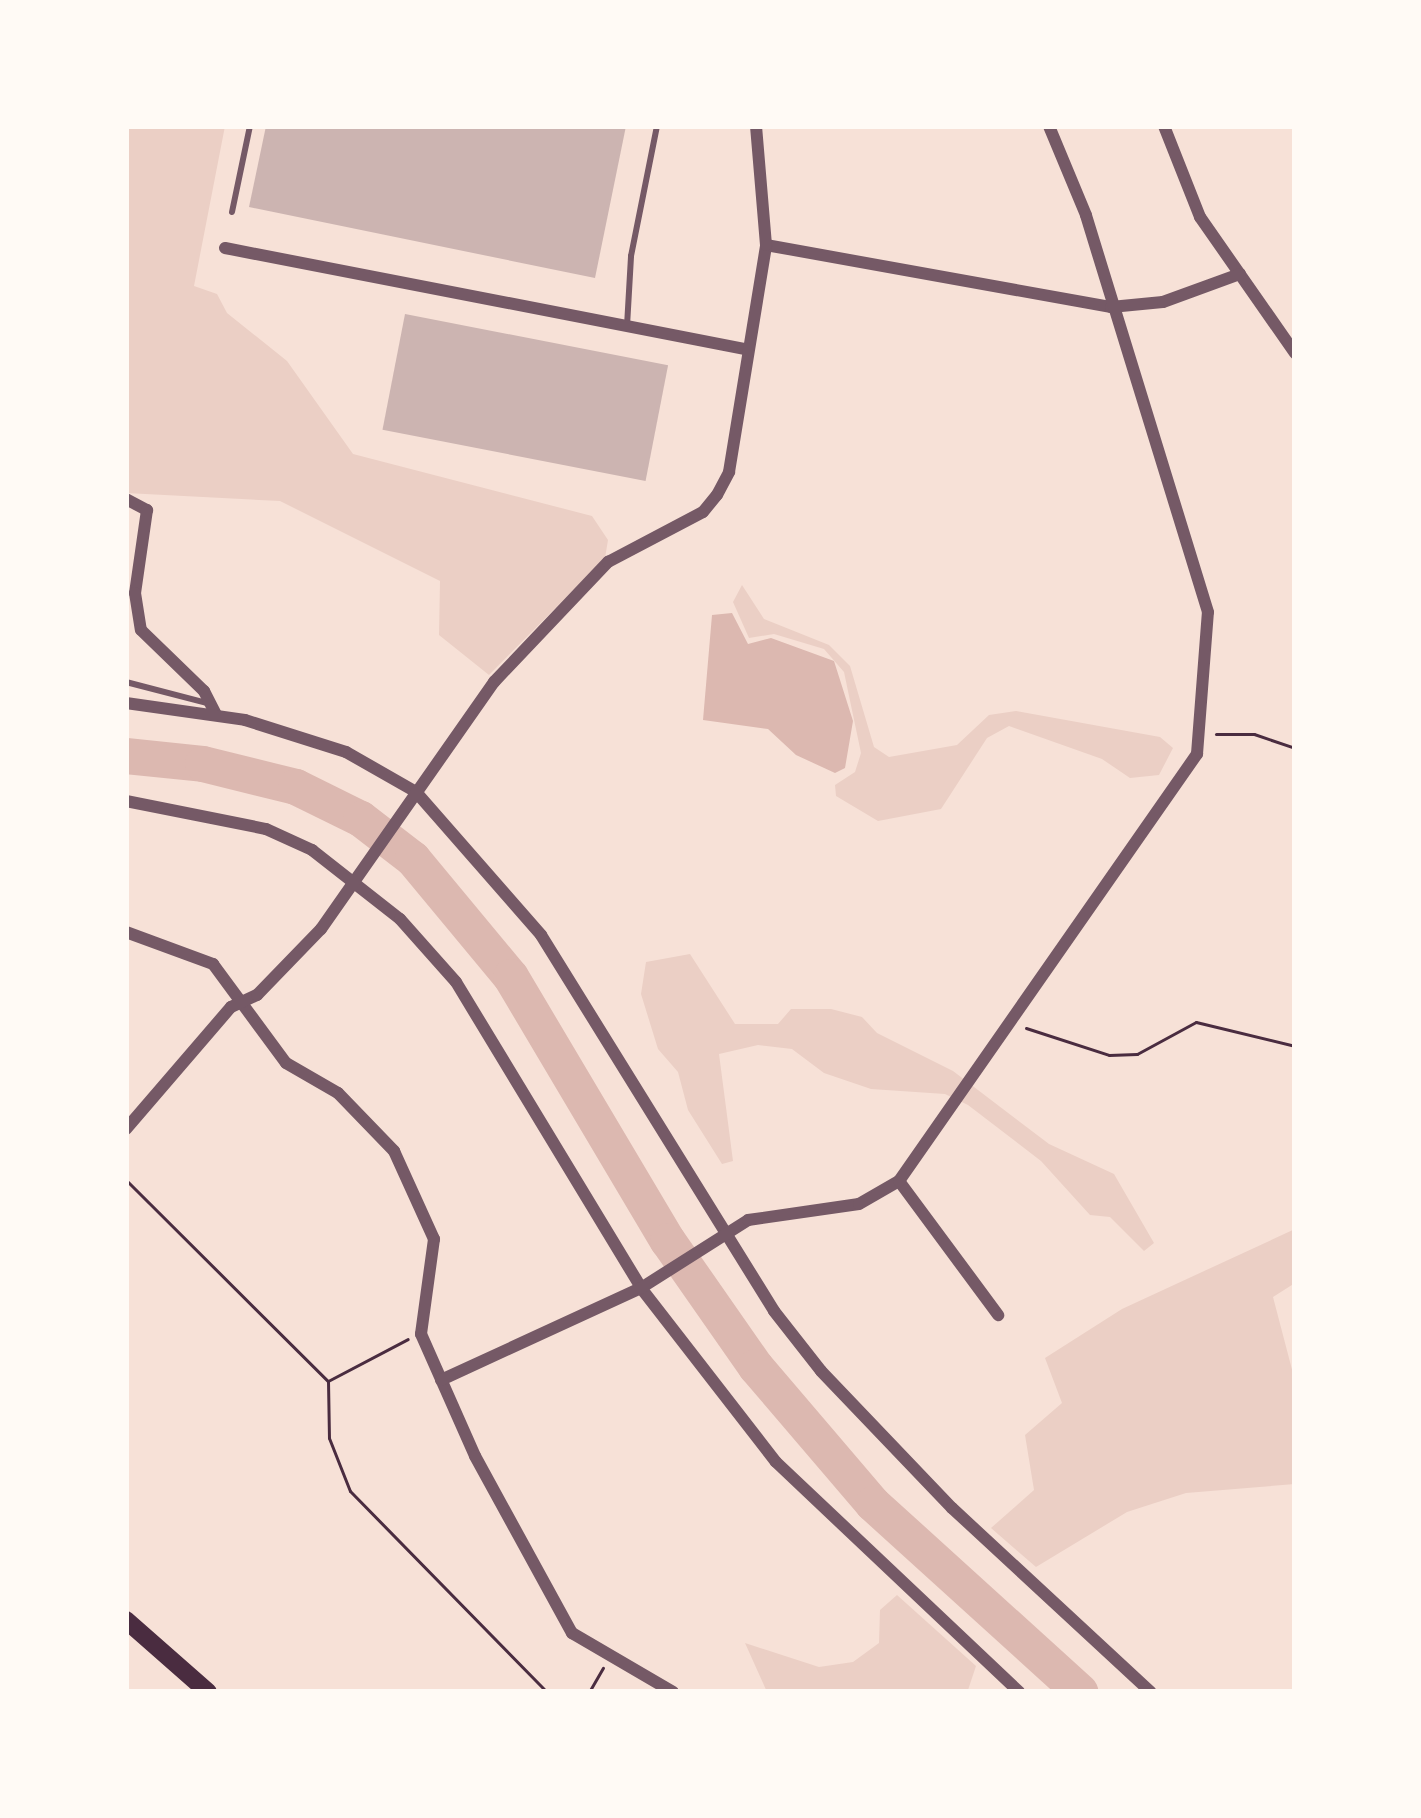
<!DOCTYPE html>
<style>
body{margin:0}
#map{position:relative;width:1421px;height:1818px;overflow:hidden;background:#f7e1d7;font-family:"Nunito Sans",sans-serif}
div>[style]{position:absolute}
[style*='--x']{left:calc(var(--x)*1px);top:calc(var(--y)*1px);width:calc(var(--w)*1px);rotate:calc(var(--a)*1deg)}
.green>*{inset:0;background:#ebcfc5}
.water>*{inset:0;background:#dcb8b0}
.river>*{height:36px;margin:-18px;padding:0 18px;transform-origin:18px;border-radius:18px;background:#dcb8b0}
.building>*{inset:0;background:#ccb4b1;transform-origin:0 0}
.path>*{height:3px;margin:-1.5px;padding:0 1.5px;transform-origin:1.5px;border-radius:1.5px;background:#4a2c40}
.service>*{height:6px;margin:-3px;padding:0 3px;transform-origin:3px;border-radius:3px;background:#755966}
.minor>*{height:12px;margin:-6px;padding:0 6px;transform-origin:6px;border-radius:6px;background:#755966}
.secondary>*{height:18px;margin:-9px;padding:0 9px;transform-origin:9px;border-radius:9px;background:#4a2c40}
span{translate:-50% -50%;white-space:nowrap;text-align:center;line-height:1.15;-webkit-text-stroke:10px #fffaf5;paint-order:stroke}
.frame{position:absolute;inset:0;border:129px solid #fffaf5;pointer-events:none}
</style>
<div id="map">
<div class="green">
<i style="clip-path:polygon(126px 126px,225px 126px,194px 286px,217px 294px,227px 313px,287px 361px,353px 454px,592px 516px,608px 540px,605px 558px,489px 675px,439px 635px,440px 581px,280px 501px,126px 493px)"></i>
<i style="clip-path:polygon(742px 585px,764px 619px,829px 645px,850px 666px,874px 747px,889px 757px,957px 745px,989px 715px,1016px 711px,1160px 737px,1173px 748px,1159px 775px,1130px 778px,1102px 759px,1009px 726px,987px 738px,941px 809px,878px 821px,836px 796px,835px 785px,855px 772px,861px 753px,844px 672px,824px 649px,774px 634px,749px 638px,733px 602px)"></i>
<i style="clip-path:polygon(690px 954px,735px 1024px,778px 1024px,791px 1009px,831px 1009px,862px 1017px,877px 1033px,953px 1071px,1049px 1144px,1114px 1174px,1154px 1243px,1144px 1251px,1110px 1217px,1090px 1215px,1041px 1161px,968px 1105px,945px 1094px,871px 1089px,824px 1073px,792px 1049px,758px 1045px,719px 1054px,733px 1161px,722px 1164px,688px 1110px,678px 1072px,658px 1049px,641px 994px,646px 962px)"></i>
<i style="clip-path:polygon(1295px 1229px,1295px 1283px,1273px 1297px,1295px 1381px,1295px 1484px,1186px 1493px,1127px 1512px,1036px 1567px,991px 1528px,1034px 1490px,1025px 1435px,1062px 1403px,1045px 1358px,1122px 1309px)"></i>
<i style="clip-path:polygon(897px 1595px,976px 1666px,968px 1690px,767px 1692px,745px 1643px,819px 1667px,853px 1662px,879px 1643px,880px 1610px)"></i>
</div>
<div class="water">
<i style="clip-path:polygon(732px 613px,748px 644px,771px 638px,834px 661px,853px 721px,845px 768px,835px 773px,796px 755px,768px 729px,703px 720px,712px 615px)"></i>
</div>
<div class="river">
<i style="--x:126;--y:756;--w:77;--a:5.9"></i>
<i style="--x:203;--y:764;--w:96;--a:13.9"></i>
<i style="--x:296;--y:787;--w:72;--a:26.2"></i>
<i style="--x:361;--y:819;--w:66;--a:37.6"></i>
<i style="--x:413;--y:859;--w:153;--a:50.3"></i>
<i style="--x:511;--y:977;--w:307;--a:59.3"></i>
<i style="--x:668;--y:1241;--w:154;--a:55.1"></i>
<i style="--x:756;--y:1367;--w:180;--a:49.5"></i>
<i style="--x:873;--y:1504;--w:280;--a:42.2"></i>
</div>
<div class="building">
<i style="clip-path:polygon(266px 126px,626px 126px,595px 278px,249px 207px)"></i>
<i style="left:405px;top:314px;width:268px;height:118px;rotate:11deg"></i>
</div>
<div class="path">
<i style="--x:1216;--y:734;--w:38;--a:0"></i>
<i style="--x:1254;--y:734;--w:43;--a:18.9"></i>
<i style="--x:1026;--y:1028;--w:87;--a:18"></i>
<i style="--x:1109;--y:1055;--w:28;--a:-2"></i>
<i style="--x:1137;--y:1054;--w:67;--a:-28.5"></i>
<i style="--x:1196;--y:1022;--w:102;--a:13.6"></i>
<i style="--x:126;--y:1180;--w:285;--a:44.9"></i>
<i style="--x:328;--y:1381;--w:57;--a:89"></i>
<i style="--x:329;--y:1438;--w:57;--a:68.4"></i>
<i style="--x:350;--y:1491;--w:281;--a:45.6"></i>
<i style="--x:328;--y:1381;--w:90;--a:-27.7"></i>
<i style="--x:589;--y:1692;--w:28;--a:-60"></i>
</div>
<div class="service">
<i style="--x:232;--y:212;--w:88;--a:-78.2"></i>
<i style="--x:627;--y:326;--w:70;--a:-86.7"></i>
<i style="--x:631;--y:256;--w:133;--a:-78.7"></i>
<i style="--x:126;--y:682;--w:84;--a:14.5"></i>
</div>
<div class="minor">
<i style="--x:1164;--y:126;--w:98;--a:68.4"></i>
<i style="--x:1200;--y:217;--w:166;--a:55.1"></i>
<i style="--x:766;--y:245;--w:351;--a:10.2"></i>
<i style="--x:1111;--y:307;--w:52;--a:-5.5"></i>
<i style="--x:1163;--y:302;--w:82;--a:-20"></i>
<i style="--x:225;--y:248;--w:530;--a:10.99"></i>
<i style="--x:126;--y:499;--w:24;--a:28"></i>
<i style="--x:147;--y:510;--w:84;--a:98.2"></i>
<i style="--x:135;--y:593;--w:37;--a:81"></i>
<i style="--x:141;--y:630;--w:88;--a:44.1"></i>
<i style="--x:204;--y:691;--w:25;--a:63"></i>
<i style="--x:126;--y:703;--w:120;--a:8.1"></i>
<i style="--x:245;--y:720;--w:106;--a:17.6"></i>
<i style="--x:346;--y:752;--w:81;--a:29.7"></i>
<i style="--x:416;--y:792;--w:190;--a:48.8"></i>
<i style="--x:541;--y:935;--w:442;--a:58.2"></i>
<i style="--x:774;--y:1311;--w:76;--a:51.9"></i>
<i style="--x:821;--y:1371;--w:190;--a:46.3"></i>
<i style="--x:952;--y:1508;--w:271;--a:42.8"></i>
<i style="--x:126;--y:801;--w:143;--a:11.3"></i>
<i style="--x:266;--y:829;--w:51;--a:24.5"></i>
<i style="--x:312;--y:850;--w:112;--a:38.1"></i>
<i style="--x:400;--y:919;--w:84;--a:48.4"></i>
<i style="--x:456;--y:982;--w:358;--a:58.8"></i>
<i style="--x:641;--y:1288;--w:220;--a:52.2"></i>
<i style="--x:776;--y:1462;--w:335;--a:43.4"></i>
<i style="--x:126;--y:932;--w:93;--a:20.2"></i>
<i style="--x:213;--y:964;--w:123;--a:53.6"></i>
<i style="--x:286;--y:1063;--w:60;--a:30"></i>
<i style="--x:338;--y:1093;--w:81;--a:46"></i>
<i style="--x:394;--y:1151;--w:97;--a:65.6"></i>
<i style="--x:434;--y:1239;--w:96;--a:97.8"></i>
<i style="--x:421;--y:1334;--w:133;--a:66.1"></i>
<i style="--x:475;--y:1456;--w:202;--a:61.3"></i>
<i style="--x:572;--y:1633;--w:117;--a:30.3"></i>
<i style="--x:126;--y:1129;--w:161;--a:-49.3"></i>
<i style="--x:231;--y:1007;--w:29;--a:-25"></i>
<i style="--x:257;--y:995;--w:92;--a:-45.9"></i>
<i style="--x:321;--y:929;--w:302;--a:-55"></i>
<i style="--x:494;--y:682;--w:166;--a:-46.5"></i>
<i style="--x:608;--y:562;--w:107;--a:-27.8"></i>
<i style="--x:703;--y:512;--w:22;--a:-51"></i>
<i style="--x:717;--y:495;--w:26;--a:-62"></i>
<i style="--x:729;--y:472;--w:230;--a:-80.7"></i>
<i style="--x:766;--y:245;--w:119;--a:-94.8"></i>
<i style="--x:899;--y:1181;--w:167;--a:53.5"></i>
<i style="--x:441;--y:1380;--w:220;--a:-24.7"></i>
<i style="--x:641;--y:1288;--w:127;--a:-32.4"></i>
<i style="--x:748;--y:1220;--w:112;--a:-8.2"></i>
<i style="--x:859;--y:1204;--w:46;--a:-29.9"></i>
<i style="--x:899;--y:1181;--w:521;--a:-55.09"></i>
<i style="--x:1197;--y:754;--w:142;--a:-85.6"></i>
<i style="--x:1208;--y:612;--w:415;--a:-107.1"></i>
<i style="--x:1086;--y:215;--w:96;--a:-112.6"></i>
</div>
<div class="secondary">
<i style="--x:126;--y:1620;--w:109;--a:41.3"></i>
</div>
<div class="frame"></div>
</div>
